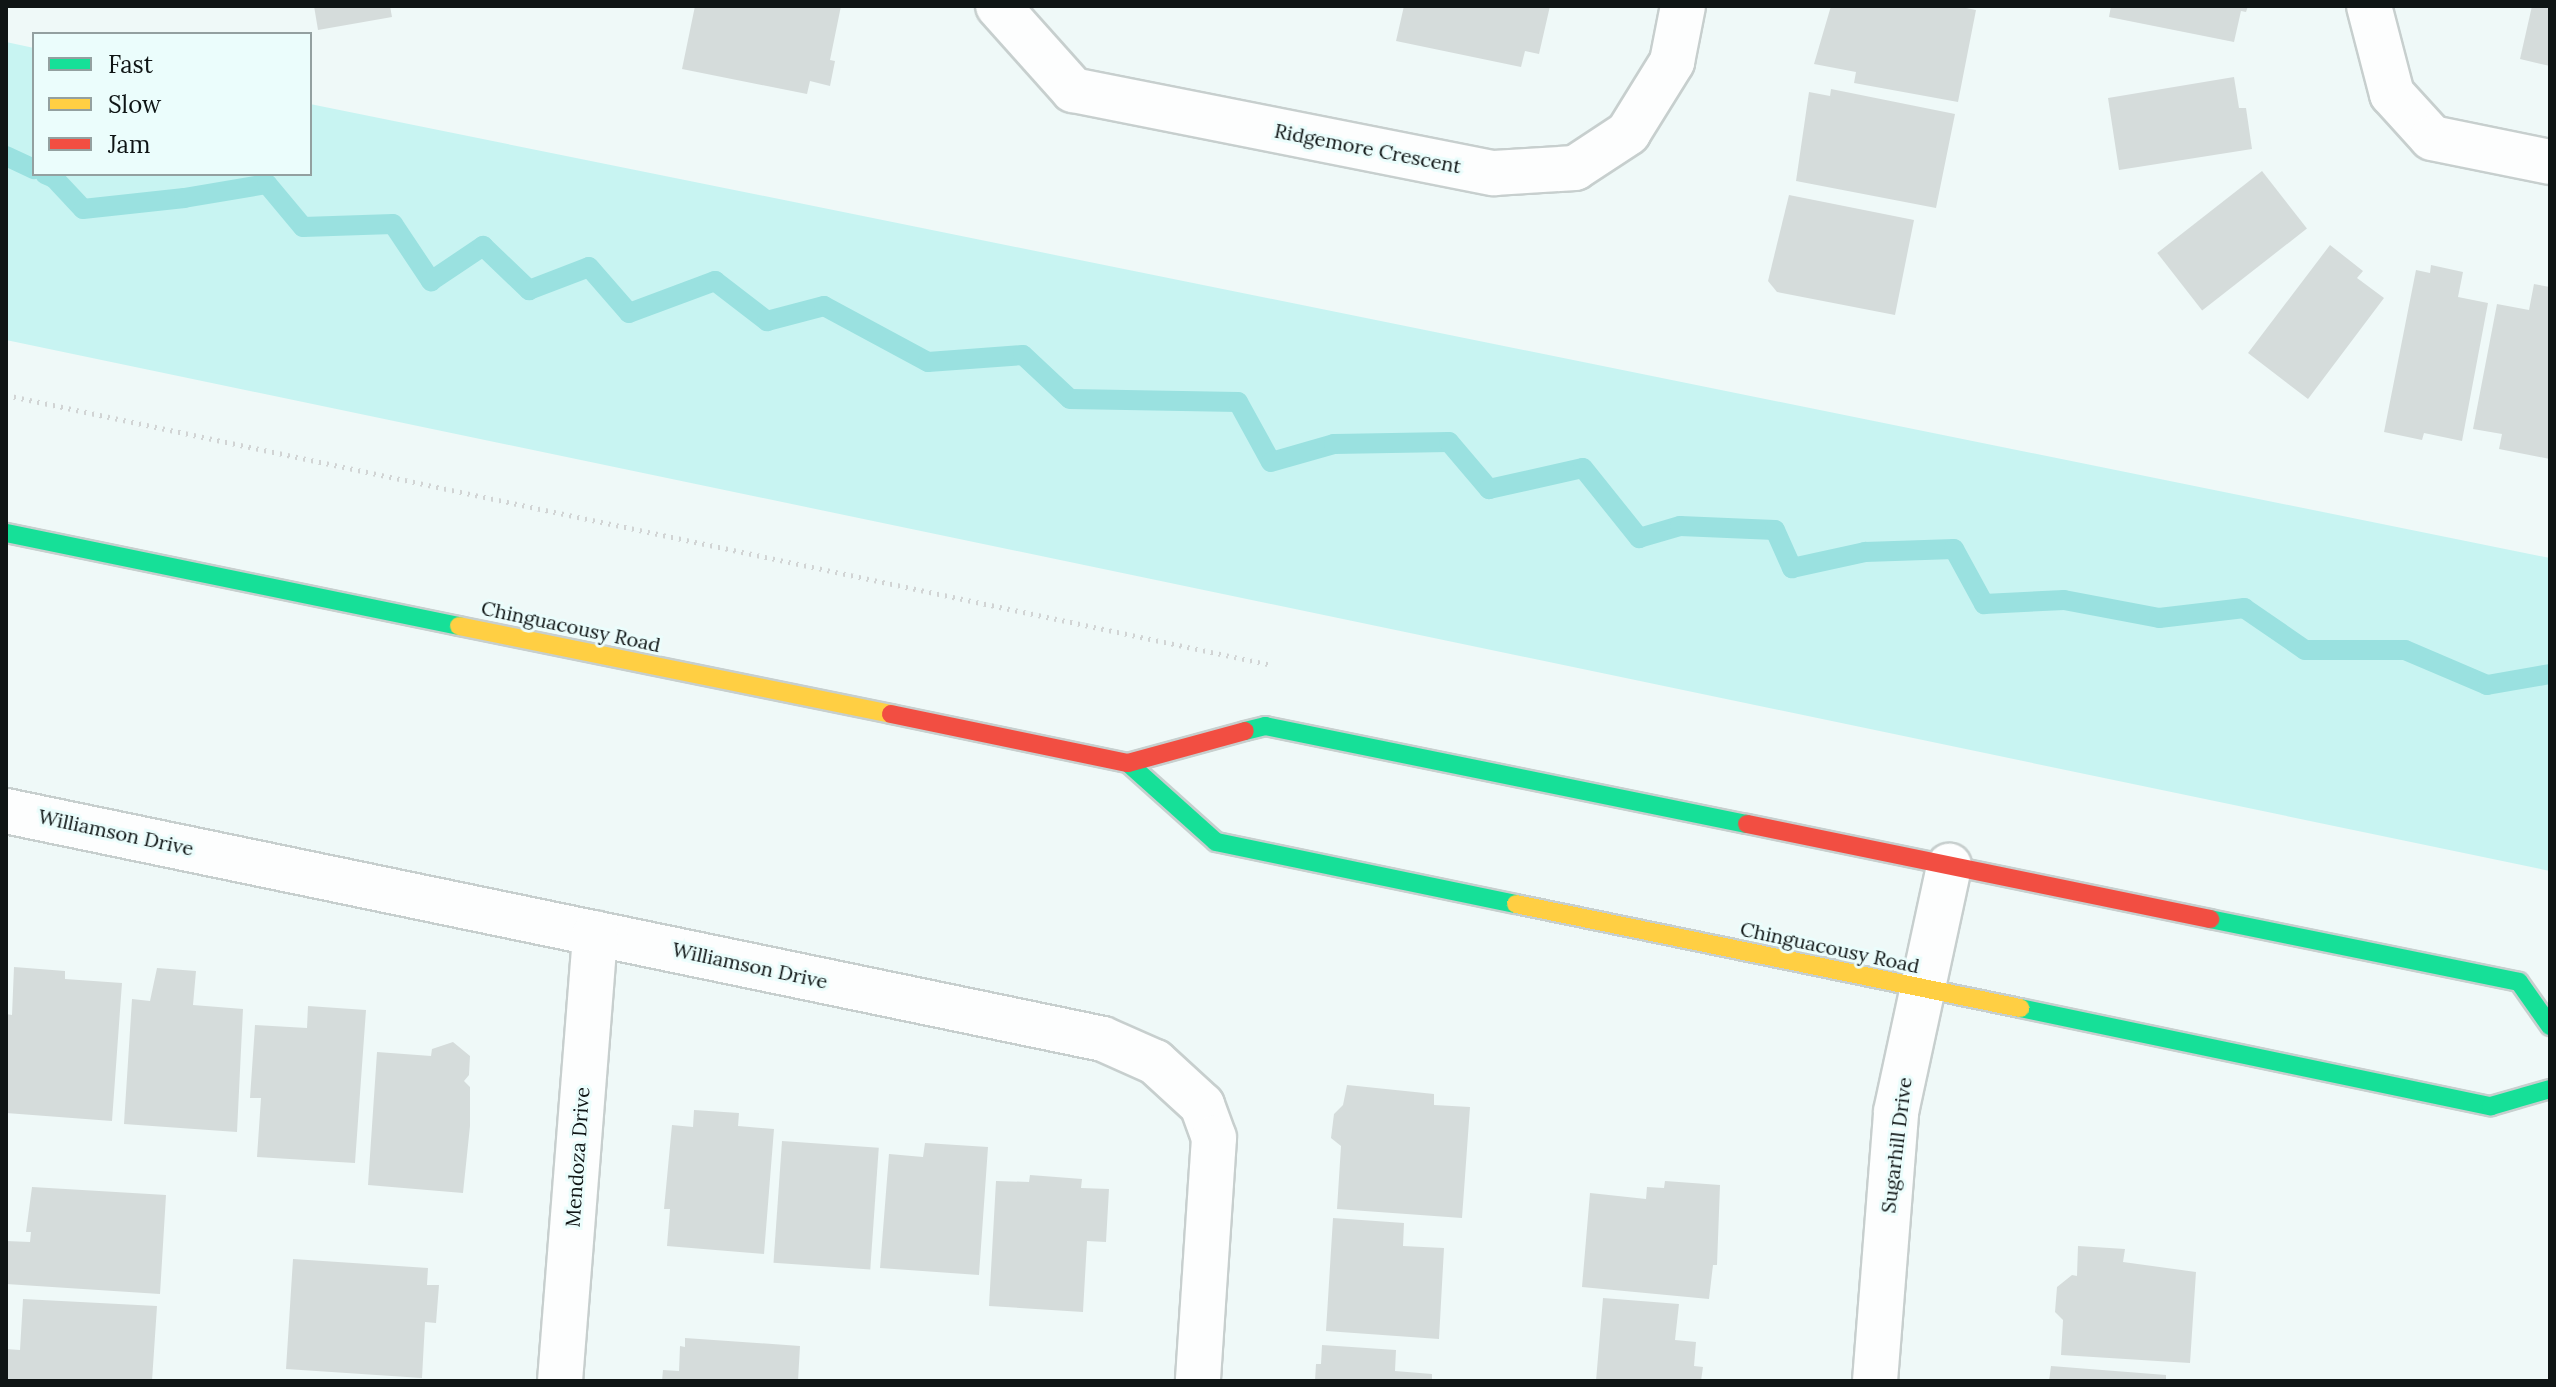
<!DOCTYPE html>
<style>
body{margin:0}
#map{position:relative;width:2556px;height:1387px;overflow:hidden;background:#eff9f8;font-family:Lora,serif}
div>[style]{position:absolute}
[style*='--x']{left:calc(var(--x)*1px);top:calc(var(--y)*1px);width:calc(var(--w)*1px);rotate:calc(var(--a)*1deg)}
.green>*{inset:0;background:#c8f4f2}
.stream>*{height:20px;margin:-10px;padding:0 10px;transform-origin:10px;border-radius:10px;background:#9ae1e0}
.building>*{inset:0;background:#d5dcdb;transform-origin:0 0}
.path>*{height:5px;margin-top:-2.5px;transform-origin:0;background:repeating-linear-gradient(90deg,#d1d4d4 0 2px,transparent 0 8px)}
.roads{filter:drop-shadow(2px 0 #c7cfce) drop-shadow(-2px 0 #c7cfce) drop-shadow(0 2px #c7cfce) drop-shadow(0 -2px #c7cfce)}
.street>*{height:44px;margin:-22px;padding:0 22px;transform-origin:22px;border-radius:22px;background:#fdfefe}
.fast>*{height:18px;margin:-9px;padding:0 9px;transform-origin:9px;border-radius:9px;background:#16e098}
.slow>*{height:18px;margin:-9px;padding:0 9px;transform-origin:9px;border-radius:9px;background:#ffcf43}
.jam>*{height:18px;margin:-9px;padding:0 9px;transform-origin:9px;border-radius:9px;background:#f24e42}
span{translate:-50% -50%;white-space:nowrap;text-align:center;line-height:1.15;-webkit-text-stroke:6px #ebfdfc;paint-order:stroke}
.street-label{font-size:20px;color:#0f1515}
.frame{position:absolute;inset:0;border:8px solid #0f1515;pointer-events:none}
.legend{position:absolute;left:32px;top:32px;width:280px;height:144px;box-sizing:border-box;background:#ebfdfc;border:2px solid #93a0a0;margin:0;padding:10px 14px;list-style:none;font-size:24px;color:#0f1515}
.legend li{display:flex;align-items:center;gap:16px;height:40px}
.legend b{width:40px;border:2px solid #93a0a0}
</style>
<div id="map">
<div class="green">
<i style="clip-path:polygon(6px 42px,34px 48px,34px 174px,310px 174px,310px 104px,2550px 558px,2550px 871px,6px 340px)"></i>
</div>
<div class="stream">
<i style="--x:6;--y:156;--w:31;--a:25"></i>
<i style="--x:45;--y:174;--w:10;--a:24"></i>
<i style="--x:54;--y:178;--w:42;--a:46.9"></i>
<i style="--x:83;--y:209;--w:102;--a:-6.2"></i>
<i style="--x:184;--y:198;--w:84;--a:-9.6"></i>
<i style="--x:267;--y:184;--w:56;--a:50.1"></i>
<i style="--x:303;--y:227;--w:90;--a:-1.9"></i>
<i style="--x:393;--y:224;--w:69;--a:56.3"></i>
<i style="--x:431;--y:281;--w:63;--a:-33.9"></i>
<i style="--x:483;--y:246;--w:64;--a:43.7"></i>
<i style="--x:529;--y:290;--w:64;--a:-21"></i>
<i style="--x:589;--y:267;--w:61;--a:49"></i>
<i style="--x:629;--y:313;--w:92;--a:-20.4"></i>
<i style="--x:715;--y:281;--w:66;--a:37.6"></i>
<i style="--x:767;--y:321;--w:59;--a:-14.7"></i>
<i style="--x:824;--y:306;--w:118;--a:28.3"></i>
<i style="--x:928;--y:362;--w:95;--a:-4.2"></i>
<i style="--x:1023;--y:355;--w:64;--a:43.1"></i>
<i style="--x:1070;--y:399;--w:168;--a:1"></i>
<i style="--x:1238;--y:402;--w:68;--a:61.2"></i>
<i style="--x:1271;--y:462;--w:66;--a:-15.9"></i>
<i style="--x:1334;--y:444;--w:115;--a:-1"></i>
<i style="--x:1449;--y:442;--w:62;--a:49.6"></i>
<i style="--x:1489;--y:489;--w:96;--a:-12.6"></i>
<i style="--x:1583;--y:468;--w:90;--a:51.3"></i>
<i style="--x:1639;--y:538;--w:43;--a:-16.3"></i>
<i style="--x:1680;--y:526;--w:95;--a:2.4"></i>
<i style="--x:1775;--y:530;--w:42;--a:65.9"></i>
<i style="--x:1792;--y:568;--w:75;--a:-12.4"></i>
<i style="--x:1865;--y:552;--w:89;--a:-1.9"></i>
<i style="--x:1954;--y:549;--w:63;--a:61.4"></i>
<i style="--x:1984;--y:604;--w:80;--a:-2.9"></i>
<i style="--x:2064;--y:600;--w:97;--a:10.7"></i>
<i style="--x:2159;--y:618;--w:86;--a:-6.7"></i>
<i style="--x:2244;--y:608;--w:74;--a:34.5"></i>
<i style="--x:2305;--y:650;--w:100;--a:0"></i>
<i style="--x:2405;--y:650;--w:89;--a:23.1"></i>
<i style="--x:2487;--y:685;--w:64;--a:-9.9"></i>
</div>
<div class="building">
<i style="clip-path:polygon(314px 6px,390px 6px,392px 17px,318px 30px)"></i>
<i style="clip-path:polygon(695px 6px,841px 6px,830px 60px,835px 61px,830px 86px,810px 81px,807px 94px,682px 69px)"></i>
<i style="clip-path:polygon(1404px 6px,1550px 6px,1539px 54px,1525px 51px,1521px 67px,1396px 41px)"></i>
<i style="clip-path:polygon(1831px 6px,1956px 6px,1976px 10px,1958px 102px,1854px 83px,1856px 72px,1814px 64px)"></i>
<i style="clip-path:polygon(2111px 6px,2248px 6px,2246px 12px,2241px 11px,2234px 42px,2109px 17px)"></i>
<i style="clip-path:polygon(2532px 6px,2550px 6px,2550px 66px,2520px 59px)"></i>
<i style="clip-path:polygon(2234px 77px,2239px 108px,2246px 108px,2252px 149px,2119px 170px,2108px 98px)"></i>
<i style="clip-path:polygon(1831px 89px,1955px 114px,1936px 208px,1796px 181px,1809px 92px,1830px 96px)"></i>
<i style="left:2262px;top:171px;width:73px;height:133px;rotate:52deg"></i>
<i style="clip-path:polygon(1789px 195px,1914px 220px,1895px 315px,1777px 292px,1768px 281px)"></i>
<i style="clip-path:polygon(2330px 245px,2363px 271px,2357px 278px,2384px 298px,2308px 399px,2248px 353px)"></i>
<i style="clip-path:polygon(2431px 265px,2463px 272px,2458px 297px,2488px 303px,2462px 441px,2424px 433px,2422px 440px,2384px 432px,2416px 270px,2430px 273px)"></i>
<i style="clip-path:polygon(2534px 284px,2550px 287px,2550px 459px,2499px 449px,2502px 434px,2473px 429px,2497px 304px,2529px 310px)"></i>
<i style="clip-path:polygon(14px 967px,65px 971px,65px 979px,122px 983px,112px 1121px,6px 1113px,6px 1014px,12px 1015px)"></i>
<i style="clip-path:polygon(157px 968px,196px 971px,193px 1005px,243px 1009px,237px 1132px,124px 1124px,132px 999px,150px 1001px)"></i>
<i style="clip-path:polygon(308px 1006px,366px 1010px,355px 1163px,257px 1157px,261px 1098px,250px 1098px,255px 1025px,307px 1028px)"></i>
<i style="clip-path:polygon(453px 1042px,470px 1056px,469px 1075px,464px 1081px,470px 1087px,470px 1126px,463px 1193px,368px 1185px,377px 1052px,431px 1056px,432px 1049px)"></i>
<i style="clip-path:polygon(1347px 1085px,1434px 1094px,1434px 1105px,1470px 1107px,1462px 1218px,1337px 1209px,1341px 1146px,1331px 1138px,1334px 1114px,1343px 1105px)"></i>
<i style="clip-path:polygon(694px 1110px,739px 1113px,738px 1126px,774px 1129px,764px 1254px,667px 1246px,670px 1209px,664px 1209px,672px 1125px,693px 1127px)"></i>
<i style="left:782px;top:1141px;width:97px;height:122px;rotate:4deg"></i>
<i style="clip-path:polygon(925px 1143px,988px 1147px,979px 1275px,880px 1268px,889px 1154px,923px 1157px)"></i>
<i style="clip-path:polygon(1030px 1175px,1082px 1179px,1081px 1188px,1109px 1189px,1106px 1242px,1087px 1241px,1083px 1312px,989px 1306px,996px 1181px,1029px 1182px)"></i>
<i style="clip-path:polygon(1665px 1181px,1720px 1185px,1717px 1265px,1713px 1265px,1709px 1299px,1582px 1287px,1590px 1193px,1646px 1199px,1647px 1187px,1664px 1188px)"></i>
<i style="clip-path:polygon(32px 1187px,166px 1195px,160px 1294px,6px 1284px,6px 1241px,30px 1242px,31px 1232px,26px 1232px)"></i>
<i style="clip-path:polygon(1333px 1218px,1404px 1223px,1403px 1246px,1444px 1248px,1439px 1339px,1326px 1331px)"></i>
<i style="clip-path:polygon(2078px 1246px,2125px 1249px,2123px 1262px,2196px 1272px,2190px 1363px,2061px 1355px,2063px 1320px,2055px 1312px,2057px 1287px,2072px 1275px,2077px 1276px)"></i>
<i style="clip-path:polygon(293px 1259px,428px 1268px,427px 1285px,439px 1285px,436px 1323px,425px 1322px,422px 1378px,286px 1369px)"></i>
<i style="clip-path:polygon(1603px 1298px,1679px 1304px,1675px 1340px,1696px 1342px,1694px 1366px,1703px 1367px,1701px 1381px,1596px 1381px)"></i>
<i style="clip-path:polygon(23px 1299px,157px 1306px,152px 1381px,6px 1381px,6px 1349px,20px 1350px)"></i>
<i style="clip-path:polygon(685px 1338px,800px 1346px,798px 1381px,662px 1381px,663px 1370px,679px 1371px,680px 1346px,685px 1347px)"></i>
<i style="clip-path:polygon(1322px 1345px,1396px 1350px,1395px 1371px,1432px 1374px,1432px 1381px,1315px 1381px,1316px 1364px,1321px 1364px)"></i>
<i style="clip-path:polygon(2051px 1366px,2166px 1375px,2166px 1381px,2049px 1381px)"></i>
</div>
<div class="path">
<i style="--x:6;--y:395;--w:1294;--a:12.04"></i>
</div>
<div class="roads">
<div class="street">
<i style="--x:998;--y:6;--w:113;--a:48.2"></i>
<i style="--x:1073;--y:90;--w:429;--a:11.2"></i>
<i style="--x:1494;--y:173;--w:81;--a:-3.5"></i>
<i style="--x:1575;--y:168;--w:64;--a:-33.4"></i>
<i style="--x:1628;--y:133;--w:84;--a:-58.2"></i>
<i style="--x:1672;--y:62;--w:57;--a:-78.9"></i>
<i style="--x:2369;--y:6;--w:91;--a:75.4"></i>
<i style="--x:2392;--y:94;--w:59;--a:47.7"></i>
<i style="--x:2432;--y:138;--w:120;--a:11.5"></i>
<i style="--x:6;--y:811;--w:1120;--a:11.74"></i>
<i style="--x:1103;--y:1039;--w:57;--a:23.9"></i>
<i style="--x:1155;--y:1062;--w:64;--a:42.5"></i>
<i style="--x:1202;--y:1105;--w:35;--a:70"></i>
<i style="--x:1214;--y:1138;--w:244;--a:93.8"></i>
<i style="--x:560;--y:1381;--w:449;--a:-85.5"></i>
<i style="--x:1875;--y:1381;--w:270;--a:-85.5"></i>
<i style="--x:1896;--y:1112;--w:252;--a:-77.8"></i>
</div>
<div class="fast">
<i style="--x:6;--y:533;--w:462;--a:11.6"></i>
<i style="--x:1245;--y:731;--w:21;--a:-14"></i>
<i style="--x:1265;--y:726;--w:492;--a:11.5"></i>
<i style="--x:1128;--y:763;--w:118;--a:41.9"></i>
<i style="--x:1216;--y:842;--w:306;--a:11.7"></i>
<i style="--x:2210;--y:919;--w:315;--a:11.5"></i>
<i style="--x:2519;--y:982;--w:54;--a:54.8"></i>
<i style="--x:2020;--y:1008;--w:481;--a:11.8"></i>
<i style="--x:2491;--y:1106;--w:61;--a:-16.1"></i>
</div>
<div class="slow">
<i style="--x:459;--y:626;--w:441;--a:11.5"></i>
<i style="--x:1516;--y:904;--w:515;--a:11.66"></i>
</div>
<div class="jam">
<i style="--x:891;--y:714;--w:242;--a:11.7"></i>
<i style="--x:1128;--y:763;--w:121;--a:-15.3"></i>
<i style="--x:1747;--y:824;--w:473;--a:11.6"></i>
</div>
</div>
<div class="street-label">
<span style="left:1368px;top:148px;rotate:11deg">Ridgemore Crescent</span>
<span style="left:571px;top:626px;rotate:12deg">Chinguacousy Road</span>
<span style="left:116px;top:832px;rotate:12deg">Williamson Drive</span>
<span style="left:1830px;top:947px;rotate:12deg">Chinguacousy Road</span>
<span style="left:750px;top:965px;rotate:12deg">Williamson Drive</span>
<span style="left:1896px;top:1145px;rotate:-83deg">Sugarhill Drive</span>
<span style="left:577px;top:1157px;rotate:-86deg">Mendoza Drive</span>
</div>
<div class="frame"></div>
<ul class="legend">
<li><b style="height:10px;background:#16e098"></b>Fast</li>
<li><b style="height:10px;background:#ffcf43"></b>Slow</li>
<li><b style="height:10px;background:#f24e42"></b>Jam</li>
</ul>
</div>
